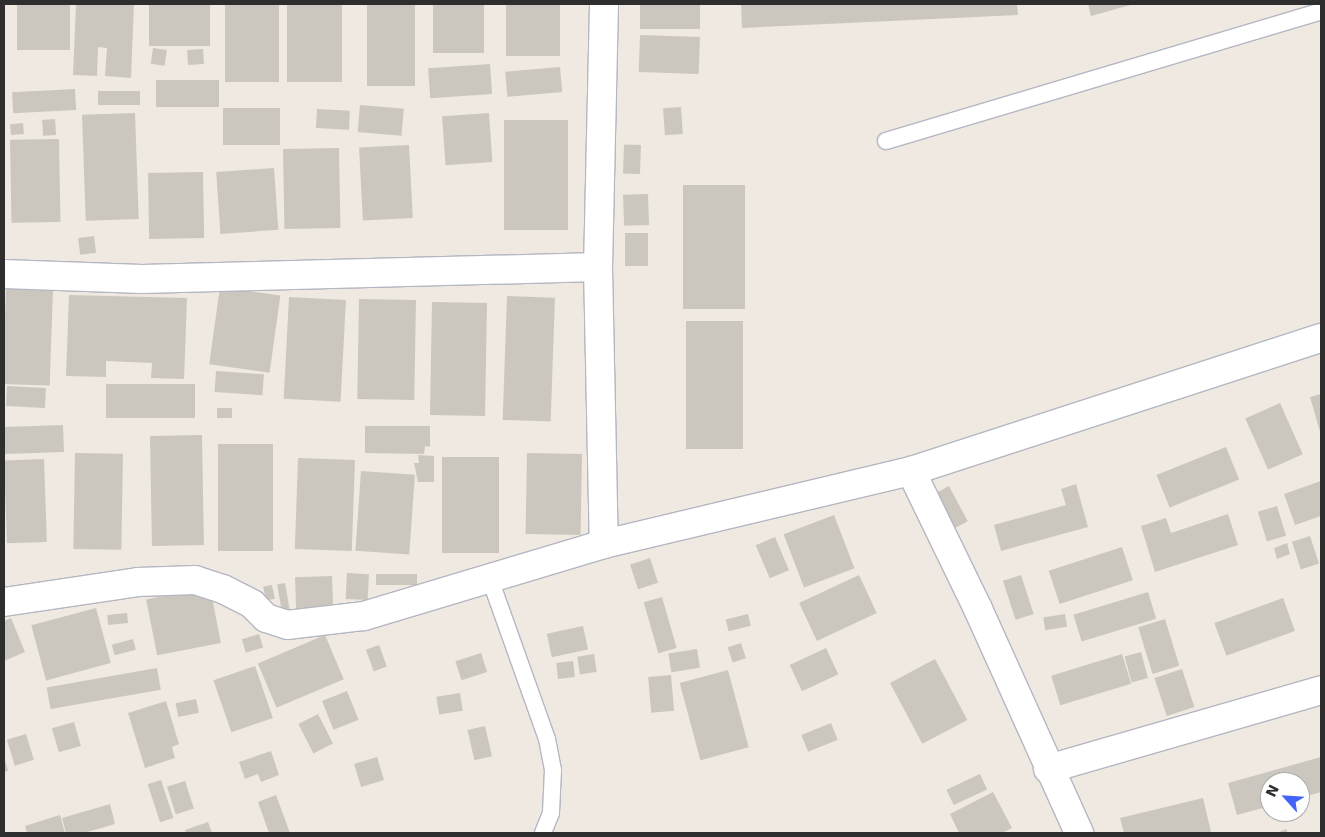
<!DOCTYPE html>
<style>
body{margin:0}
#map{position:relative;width:1325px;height:837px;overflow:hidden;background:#efe9e1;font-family:"DejaVu Sans",sans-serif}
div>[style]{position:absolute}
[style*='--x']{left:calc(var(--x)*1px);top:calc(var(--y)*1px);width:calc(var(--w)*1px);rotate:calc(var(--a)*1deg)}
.building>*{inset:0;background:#cbc7bf;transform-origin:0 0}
.roads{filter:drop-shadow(1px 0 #b4b7c1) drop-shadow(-1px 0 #b4b7c1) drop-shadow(0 1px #b4b7c1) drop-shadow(0 -1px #b4b7c1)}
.lane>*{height:16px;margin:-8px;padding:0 8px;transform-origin:8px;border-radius:8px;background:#fff}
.street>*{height:28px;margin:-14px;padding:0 14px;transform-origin:14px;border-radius:14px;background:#fff}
span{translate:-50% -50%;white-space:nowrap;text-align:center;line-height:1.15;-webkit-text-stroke:5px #fff;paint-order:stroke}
.frame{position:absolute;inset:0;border:5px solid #2e2e2e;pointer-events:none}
.north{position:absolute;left:1260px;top:772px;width:50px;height:50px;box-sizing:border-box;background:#fff;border:1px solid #ababab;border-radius:50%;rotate:296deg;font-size:14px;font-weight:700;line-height:20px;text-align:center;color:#2e2e2e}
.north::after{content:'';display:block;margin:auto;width:18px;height:22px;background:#4264fb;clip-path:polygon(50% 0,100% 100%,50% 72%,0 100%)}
</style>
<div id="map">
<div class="building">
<i style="left:17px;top:4px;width:53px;height:46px"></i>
<i style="clip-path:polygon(76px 4px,134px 4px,131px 78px,105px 76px,107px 48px,98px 47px,97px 76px,73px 75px)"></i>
<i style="left:149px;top:4px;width:61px;height:42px"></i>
<i style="left:225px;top:4px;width:54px;height:78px"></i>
<i style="left:287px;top:4px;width:55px;height:78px"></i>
<i style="left:367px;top:4px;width:48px;height:82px"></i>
<i style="left:433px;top:4px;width:51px;height:49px"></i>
<i style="left:506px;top:4px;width:54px;height:52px"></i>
<i style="left:640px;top:4px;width:60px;height:25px"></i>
<i style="clip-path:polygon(741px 4px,1017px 4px,1018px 15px,742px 28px)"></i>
<i style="clip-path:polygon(1088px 4px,1134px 4px,1091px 16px)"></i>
<i style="left:640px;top:35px;width:60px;height:37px;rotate:2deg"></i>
<i style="left:153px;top:48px;width:14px;height:16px;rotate:8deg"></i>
<i style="left:203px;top:49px;width:15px;height:16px;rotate:86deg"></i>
<i style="left:490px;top:64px;width:30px;height:62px;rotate:86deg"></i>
<i style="left:560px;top:67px;width:25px;height:55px;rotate:85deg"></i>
<i style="left:156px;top:80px;width:63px;height:27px"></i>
<i style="left:75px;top:89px;width:21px;height:63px;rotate:87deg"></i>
<i style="left:98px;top:91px;width:42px;height:14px"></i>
<i style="left:360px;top:105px;width:44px;height:27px;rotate:5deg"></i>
<i style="left:681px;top:107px;width:27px;height:18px;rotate:86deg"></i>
<i style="left:223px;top:108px;width:57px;height:37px"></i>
<i style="left:317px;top:109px;width:33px;height:19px;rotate:3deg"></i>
<i style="left:135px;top:113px;width:106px;height:53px;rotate:88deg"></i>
<i style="left:489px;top:113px;width:49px;height:47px;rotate:86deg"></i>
<i style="left:55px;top:119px;width:16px;height:13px;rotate:86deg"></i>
<i style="left:568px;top:120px;width:110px;height:64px;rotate:90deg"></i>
<i style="left:23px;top:123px;width:11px;height:13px;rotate:85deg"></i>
<i style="left:59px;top:139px;width:83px;height:49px;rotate:89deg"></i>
<i style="left:409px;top:145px;width:73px;height:50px;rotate:87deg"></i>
<i style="left:641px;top:145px;width:29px;height:17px;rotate:92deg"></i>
<i style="left:339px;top:148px;width:80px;height:56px;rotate:89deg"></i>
<i style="left:274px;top:168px;width:62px;height:58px;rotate:86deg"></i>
<i style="left:203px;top:172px;width:66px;height:55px;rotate:89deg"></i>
<i style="left:745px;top:185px;width:124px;height:62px;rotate:90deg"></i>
<i style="left:648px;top:194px;width:31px;height:25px;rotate:88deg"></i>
<i style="left:625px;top:233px;width:23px;height:33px"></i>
<i style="left:94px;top:236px;width:17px;height:16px;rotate:83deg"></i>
<i style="left:220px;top:287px;width:61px;height:78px;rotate:8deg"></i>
<i style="left:6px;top:289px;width:47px;height:95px;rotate:2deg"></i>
<i style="clip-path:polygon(69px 295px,187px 298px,184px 379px,151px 378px,152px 363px,106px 361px,106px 377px,66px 376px)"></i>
<i style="left:507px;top:296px;width:48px;height:124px;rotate:2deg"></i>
<i style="left:289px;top:297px;width:57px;height:102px;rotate:3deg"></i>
<i style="left:359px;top:299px;width:57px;height:100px;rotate:1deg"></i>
<i style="left:432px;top:302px;width:55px;height:113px;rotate:1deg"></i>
<i style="left:743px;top:321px;width:128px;height:57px;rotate:90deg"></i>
<i style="left:216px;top:371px;width:48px;height:21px;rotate:4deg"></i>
<i style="left:106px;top:384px;width:89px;height:34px"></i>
<i style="left:7px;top:386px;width:39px;height:20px;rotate:3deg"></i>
<i style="clip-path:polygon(1321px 394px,1321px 435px,1310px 397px)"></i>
<i style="left:1280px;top:403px;width:56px;height:38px;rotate:66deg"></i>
<i style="left:217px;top:408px;width:15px;height:10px"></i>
<i style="left:63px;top:425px;width:27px;height:59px;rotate:88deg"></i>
<i style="clip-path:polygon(365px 426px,430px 426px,430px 447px,425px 446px,424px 454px,365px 453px)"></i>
<i style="left:202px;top:435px;width:110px;height:52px;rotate:89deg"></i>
<i style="left:218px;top:444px;width:55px;height:107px"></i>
<i style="left:1226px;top:447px;width:35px;height:75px;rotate:68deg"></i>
<i style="left:75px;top:453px;width:48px;height:96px;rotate:1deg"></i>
<i style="left:527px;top:453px;width:55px;height:81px;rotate:1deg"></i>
<i style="clip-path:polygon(418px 455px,434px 456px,434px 482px,418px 482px,414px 463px,419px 463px)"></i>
<i style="left:442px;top:457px;width:57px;height:96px"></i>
<i style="left:298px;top:458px;width:57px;height:91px;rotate:2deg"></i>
<i style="left:44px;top:459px;width:83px;height:40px;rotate:88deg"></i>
<i style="left:361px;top:471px;width:54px;height:80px;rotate:4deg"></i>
<i style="clip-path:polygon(1321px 481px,1321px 516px,1295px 525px,1284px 494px)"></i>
<i style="clip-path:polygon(1076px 484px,1088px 527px,1001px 551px,994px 525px,1066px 505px,1061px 489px)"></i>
<i style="left:949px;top:486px;width:40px;height:17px;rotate:62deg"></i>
<i style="left:1277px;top:506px;width:31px;height:20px;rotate:73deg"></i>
<i style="clip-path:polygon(1228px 514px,1238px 545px,1155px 572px,1141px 526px,1166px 518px,1171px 533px)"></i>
<i style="left:834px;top:515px;width:57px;height:54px;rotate:69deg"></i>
<i style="left:1310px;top:536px;width:29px;height:19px;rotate:72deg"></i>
<i style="left:775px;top:537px;width:36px;height:21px;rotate:67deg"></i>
<i style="clip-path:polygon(1287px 543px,1290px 554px,1277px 559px,1274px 548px)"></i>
<i style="left:1122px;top:547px;width:35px;height:77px;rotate:72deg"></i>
<i style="left:650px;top:558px;width:26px;height:21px;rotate:72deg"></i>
<i style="left:347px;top:573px;width:22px;height:26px;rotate:3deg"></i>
<i style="left:417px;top:574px;width:11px;height:41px;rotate:90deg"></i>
<i style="left:859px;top:575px;width:42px;height:66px;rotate:65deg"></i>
<i style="left:1021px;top:575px;width:41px;height:19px;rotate:72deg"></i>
<i style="left:332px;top:576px;width:37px;height:37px;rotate:88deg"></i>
<i style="left:285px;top:583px;width:27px;height:8px;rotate:80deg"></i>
<i style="left:272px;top:585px;width:14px;height:9px;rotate:78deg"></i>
<i style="left:210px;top:587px;width:57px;height:65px;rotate:79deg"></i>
<i style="left:1148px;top:592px;width:28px;height:78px;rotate:73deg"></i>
<i style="left:662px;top:597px;width:53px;height:19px;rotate:74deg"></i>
<i style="left:1283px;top:598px;width:35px;height:73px;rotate:70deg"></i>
<i style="left:96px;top:608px;width:57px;height:67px;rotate:75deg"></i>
<i style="left:127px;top:613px;width:10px;height:20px;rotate:84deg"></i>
<i style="left:748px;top:614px;width:12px;height:23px;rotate:76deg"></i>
<i style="left:1065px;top:614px;width:13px;height:22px;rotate:81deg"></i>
<i style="clip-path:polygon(11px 618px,25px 652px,4px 661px,4px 621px)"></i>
<i style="left:1165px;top:619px;width:49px;height:28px;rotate:73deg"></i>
<i style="left:583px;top:626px;width:24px;height:37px;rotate:78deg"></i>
<i style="left:259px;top:634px;width:14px;height:18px;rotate:73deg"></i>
<i style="left:325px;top:635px;width:48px;height:73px;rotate:67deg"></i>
<i style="left:133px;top:639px;width:11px;height:22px;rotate:75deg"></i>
<i style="left:741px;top:643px;width:16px;height:14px;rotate:72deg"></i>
<i style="left:379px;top:645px;width:23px;height:14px;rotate:70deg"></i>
<i style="left:826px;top:648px;width:29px;height:40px;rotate:65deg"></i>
<i style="left:697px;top:649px;width:19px;height:29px;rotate:81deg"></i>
<i style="left:1141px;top:652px;width:27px;height:17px;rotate:75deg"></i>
<i style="left:481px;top:653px;width:20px;height:27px;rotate:72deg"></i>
<i style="left:594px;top:654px;width:18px;height:17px;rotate:81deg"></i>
<i style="left:1122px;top:654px;width:31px;height:74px;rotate:73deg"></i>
<i style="left:935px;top:659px;width:69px;height:51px;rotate:62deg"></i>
<i style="left:573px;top:661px;width:16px;height:17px;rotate:83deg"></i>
<i style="left:255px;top:666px;width:55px;height:44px;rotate:71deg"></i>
<i style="left:157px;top:668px;width:22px;height:112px;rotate:80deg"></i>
<i style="left:1182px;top:669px;width:40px;height:29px;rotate:72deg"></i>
<i style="left:728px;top:670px;width:80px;height:50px;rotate:75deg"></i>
<i style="left:671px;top:675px;width:36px;height:23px;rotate:85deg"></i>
<i style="left:347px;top:691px;width:31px;height:27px;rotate:68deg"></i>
<i style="left:460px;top:693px;width:18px;height:24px;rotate:81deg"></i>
<i style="left:196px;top:699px;width:14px;height:21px;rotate:78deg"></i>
<i style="clip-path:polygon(166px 701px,179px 744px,172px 747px,175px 758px,145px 768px,128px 713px)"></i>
<i style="left:318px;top:714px;width:33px;height:22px;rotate:63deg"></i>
<i style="left:74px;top:722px;width:25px;height:23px;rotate:74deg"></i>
<i style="left:831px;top:723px;width:18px;height:32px;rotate:68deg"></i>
<i style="left:485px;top:726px;width:31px;height:18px;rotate:77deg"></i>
<i style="left:26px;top:734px;width:27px;height:20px;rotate:73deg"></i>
<i style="clip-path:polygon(271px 751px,279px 775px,261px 782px,258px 774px,245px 779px,239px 762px)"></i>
<i style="clip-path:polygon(4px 756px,8px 771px,4px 772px)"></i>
<i style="left:377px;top:757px;width:24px;height:24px;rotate:73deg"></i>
<i style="clip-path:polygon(1321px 757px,1321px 792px,1300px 798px,1300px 782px,1270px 782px,1270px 806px,1237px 815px,1228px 783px)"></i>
<i style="left:980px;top:774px;width:17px;height:37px;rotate:65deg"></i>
<i style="left:161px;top:780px;width:40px;height:14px;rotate:72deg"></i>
<i style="left:185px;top:781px;width:29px;height:19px;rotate:72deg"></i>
<i style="clip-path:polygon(993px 792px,1012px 828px,1002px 833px,959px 833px,950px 814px)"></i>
<i style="clip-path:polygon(276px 795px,290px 833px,269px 833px,258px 802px)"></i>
<i style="clip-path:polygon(1203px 798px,1211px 832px,1124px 833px,1120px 818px)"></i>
<i style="clip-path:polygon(110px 804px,115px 824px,84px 833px,66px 833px,62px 818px)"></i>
<i style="clip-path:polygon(60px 815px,65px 833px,27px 833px,25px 826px)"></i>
<i style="clip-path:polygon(208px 822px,212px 833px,186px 833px,185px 830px)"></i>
<i style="clip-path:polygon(1286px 829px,1288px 833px,1277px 833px)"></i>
</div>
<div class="roads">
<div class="lane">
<i style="--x:886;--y:141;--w:454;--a:-16.6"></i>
<i style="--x:490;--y:579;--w:170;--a:70.4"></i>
<i style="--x:547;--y:739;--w:32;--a:79"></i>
<i style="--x:553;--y:770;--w:43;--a:92.7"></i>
<i style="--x:551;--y:813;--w:22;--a:112"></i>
</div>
<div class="street">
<i style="--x:604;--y:4;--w:263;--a:91.3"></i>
<i style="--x:598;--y:267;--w:277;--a:88.8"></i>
<i style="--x:4;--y:274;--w:138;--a:2.1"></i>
<i style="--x:142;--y:279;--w:456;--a:-1.5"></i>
<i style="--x:911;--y:471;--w:153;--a:64.1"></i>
<i style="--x:978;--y:609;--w:246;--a:65.7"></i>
<i style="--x:4;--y:602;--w:135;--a:-8.5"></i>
<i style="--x:138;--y:582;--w:57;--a:-2"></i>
<i style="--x:195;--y:580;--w:29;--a:18"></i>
<i style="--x:223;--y:589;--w:33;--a:27"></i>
<i style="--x:252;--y:604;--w:20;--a:45"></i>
<i style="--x:266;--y:618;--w:22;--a:18"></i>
<i style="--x:287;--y:625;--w:78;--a:-6.7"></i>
<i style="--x:364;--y:616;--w:251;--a:-16.7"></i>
<i style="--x:604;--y:544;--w:316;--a:-13.4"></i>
<i style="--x:911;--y:471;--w:431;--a:-18"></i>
<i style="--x:1048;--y:769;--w:284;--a:-16.1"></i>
</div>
</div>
<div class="frame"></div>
<div class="north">N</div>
</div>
